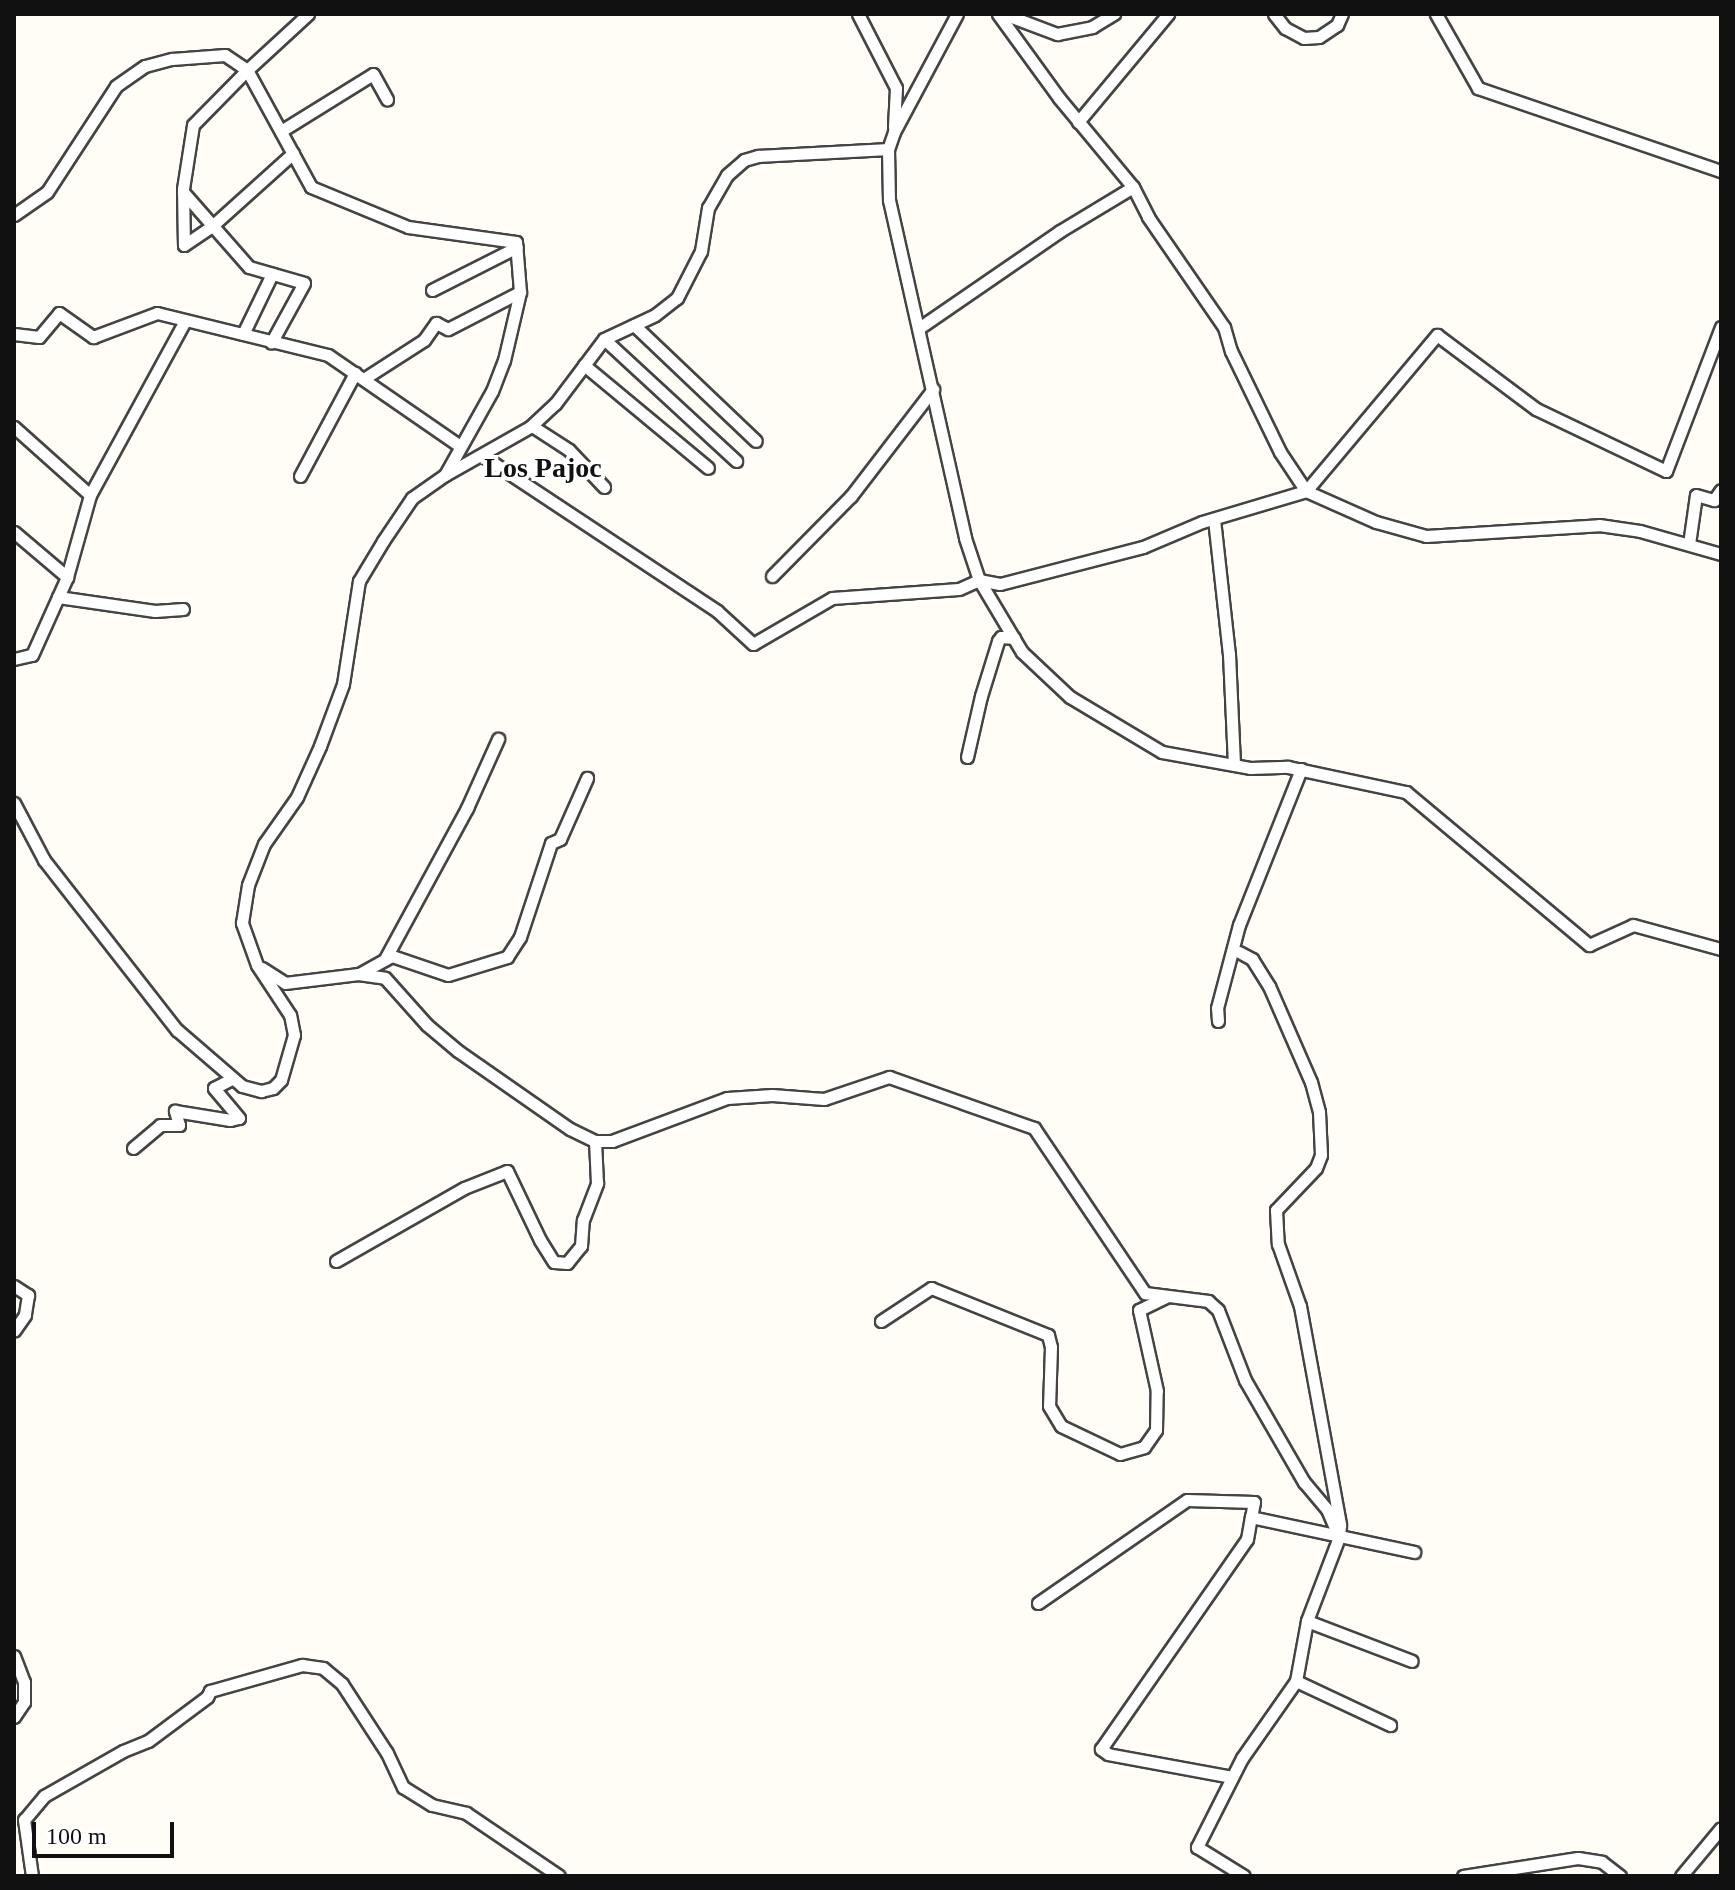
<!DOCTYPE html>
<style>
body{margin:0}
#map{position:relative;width:1735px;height:1890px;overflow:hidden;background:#fffdf5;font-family:Georgia,serif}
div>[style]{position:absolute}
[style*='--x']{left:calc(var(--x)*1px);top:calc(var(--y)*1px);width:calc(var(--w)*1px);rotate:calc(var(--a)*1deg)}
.roads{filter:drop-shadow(2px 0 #444) drop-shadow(-2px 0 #444) drop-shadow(0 2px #444) drop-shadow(0 -2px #444)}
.minor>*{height:11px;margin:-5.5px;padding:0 5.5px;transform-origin:5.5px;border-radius:5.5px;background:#fff}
span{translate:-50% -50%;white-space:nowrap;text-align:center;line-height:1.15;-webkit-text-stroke:8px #fff;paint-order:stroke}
.quarter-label{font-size:28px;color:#111;font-weight:700}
.frame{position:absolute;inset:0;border:16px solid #111;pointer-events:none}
.scale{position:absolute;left:32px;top:1822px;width:142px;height:36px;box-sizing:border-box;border:4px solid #111;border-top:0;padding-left:10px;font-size:24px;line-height:28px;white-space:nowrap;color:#111;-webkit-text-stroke:6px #fff;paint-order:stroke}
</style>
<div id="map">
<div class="roads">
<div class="minor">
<i style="--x:308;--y:14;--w:83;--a:137.4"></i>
<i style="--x:247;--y:70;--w:133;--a:61.3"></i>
<i style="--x:311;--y:187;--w:105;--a:22.4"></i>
<i style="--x:408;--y:227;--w:109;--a:7.9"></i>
<i style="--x:516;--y:242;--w:50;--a:85.4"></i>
<i style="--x:520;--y:292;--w:70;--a:103.2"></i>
<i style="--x:504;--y:360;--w:33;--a:111"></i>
<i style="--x:492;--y:391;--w:96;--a:119.2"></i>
<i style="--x:858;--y:14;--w:83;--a:62.8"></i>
<i style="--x:896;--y:88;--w:39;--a:93"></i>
<i style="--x:957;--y:14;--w:134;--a:118.1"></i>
<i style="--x:894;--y:132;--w:18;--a:109"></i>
<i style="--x:888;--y:149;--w:51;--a:88.9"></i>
<i style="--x:889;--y:200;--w:346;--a:77.3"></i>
<i style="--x:965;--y:538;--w:44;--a:71.6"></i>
<i style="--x:979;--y:580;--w:84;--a:59.2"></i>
<i style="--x:1022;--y:652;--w:66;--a:43.2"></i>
<i style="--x:1070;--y:697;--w:107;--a:30.9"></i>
<i style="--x:1162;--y:752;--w:89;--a:10.3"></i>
<i style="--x:1250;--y:768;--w:38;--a:-2"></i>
<i style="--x:1288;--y:767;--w:121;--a:12"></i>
<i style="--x:1406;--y:792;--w:239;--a:39.9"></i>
<i style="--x:1589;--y:945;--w:48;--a:-24.4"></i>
<i style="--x:1633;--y:925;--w:91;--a:15.3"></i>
<i style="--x:998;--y:14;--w:104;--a:54"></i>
<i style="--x:1059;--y:98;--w:116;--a:50.3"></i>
<i style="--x:1133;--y:187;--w:34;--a:63"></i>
<i style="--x:1148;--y:217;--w:134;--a:55.4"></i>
<i style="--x:1224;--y:327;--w:25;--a:74"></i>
<i style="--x:1231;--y:351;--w:112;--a:64.1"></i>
<i style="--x:1280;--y:452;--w:47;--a:56.3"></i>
<i style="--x:1306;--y:491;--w:204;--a:-50"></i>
<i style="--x:1437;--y:335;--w:124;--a:36.8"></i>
<i style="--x:1536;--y:409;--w:144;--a:25.5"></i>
<i style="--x:1666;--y:471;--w:154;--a:-69.1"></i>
<i style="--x:1004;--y:14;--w:57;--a:20.7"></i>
<i style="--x:1057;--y:34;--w:36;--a:-11"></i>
<i style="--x:1092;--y:27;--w:26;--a:-31"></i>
<i style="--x:1274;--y:14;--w:18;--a:52"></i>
<i style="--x:1285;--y:28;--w:21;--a:28"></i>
<i style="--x:1304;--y:38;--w:15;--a:-4"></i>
<i style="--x:1319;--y:37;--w:22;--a:-34"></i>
<i style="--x:1337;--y:25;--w:12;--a:-66"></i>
<i style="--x:1436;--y:14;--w:85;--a:60.4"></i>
<i style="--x:1478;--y:88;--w:257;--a:18.9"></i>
<i style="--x:1078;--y:122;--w:141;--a:-50.2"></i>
<i style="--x:281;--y:131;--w:108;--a:-31.8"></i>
<i style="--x:373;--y:74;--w:29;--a:61"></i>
<i style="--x:183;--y:192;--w:100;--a:48.7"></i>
<i style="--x:249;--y:267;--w:57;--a:16.2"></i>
<i style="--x:304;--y:283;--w:68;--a:118.8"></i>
<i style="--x:14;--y:215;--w:40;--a:-34.9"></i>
<i style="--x:47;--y:192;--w:126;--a:-56.9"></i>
<i style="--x:116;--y:86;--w:35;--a:-35"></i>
<i style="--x:145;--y:66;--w:28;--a:-15"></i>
<i style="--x:172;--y:59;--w:53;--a:-4.3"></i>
<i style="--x:225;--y:55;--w:27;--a:34"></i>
<i style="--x:247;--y:70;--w:77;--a:134.5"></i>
<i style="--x:193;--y:125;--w:65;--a:98.9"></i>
<i style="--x:183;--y:189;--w:56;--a:89"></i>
<i style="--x:184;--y:245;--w:34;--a:-34"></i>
<i style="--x:212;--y:226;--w:109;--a:-42"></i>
<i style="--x:432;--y:290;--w:95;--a:-26.8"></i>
<i style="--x:634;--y:325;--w:168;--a:43.6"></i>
<i style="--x:919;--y:328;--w:171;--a:-34.5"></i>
<i style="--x:1060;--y:231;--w:85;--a:-31.1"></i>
<i style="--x:14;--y:334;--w:25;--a:7"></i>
<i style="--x:39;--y:337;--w:31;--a:-50"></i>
<i style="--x:59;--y:313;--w:42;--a:35.2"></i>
<i style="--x:93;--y:337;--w:68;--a:-20.6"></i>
<i style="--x:157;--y:313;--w:176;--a:13.8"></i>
<i style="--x:328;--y:355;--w:160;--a:34.6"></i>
<i style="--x:243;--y:334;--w:67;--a:-64.2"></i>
<i style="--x:604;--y:339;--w:180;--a:42.7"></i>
<i style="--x:584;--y:365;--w:161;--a:39.7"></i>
<i style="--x:365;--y:378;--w:70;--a:-32.8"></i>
<i style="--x:424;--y:340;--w:21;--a:-55"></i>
<i style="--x:436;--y:323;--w:13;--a:27"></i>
<i style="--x:448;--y:329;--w:81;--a:-27.2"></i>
<i style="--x:532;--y:426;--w:44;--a:33"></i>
<i style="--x:569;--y:450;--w:51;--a:46.6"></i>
<i style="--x:14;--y:427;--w:102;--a:41.8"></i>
<i style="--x:483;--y:456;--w:281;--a:33.5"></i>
<i style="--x:717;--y:611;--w:49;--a:42.5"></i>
<i style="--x:753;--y:644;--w:91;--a:-30.2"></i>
<i style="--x:832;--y:598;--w:127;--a:-4.1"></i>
<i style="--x:959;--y:589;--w:22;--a:-24"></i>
<i style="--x:979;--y:580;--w:21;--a:11"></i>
<i style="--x:1000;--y:584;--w:148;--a:-14.5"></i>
<i style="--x:1143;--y:547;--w:64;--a:-23"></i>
<i style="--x:1202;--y:522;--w:109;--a:-16.6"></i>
<i style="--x:1306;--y:491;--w:77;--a:23.9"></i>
<i style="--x:1376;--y:522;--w:52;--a:15.6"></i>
<i style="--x:1426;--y:536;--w:173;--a:-3.6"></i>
<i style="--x:1599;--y:525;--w:41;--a:8.3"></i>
<i style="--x:1640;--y:531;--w:84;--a:15.9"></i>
<i style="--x:300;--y:476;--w:117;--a:-61.9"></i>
<i style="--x:1214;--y:519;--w:136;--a:83.7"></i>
<i style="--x:1229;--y:654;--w:111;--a:87.4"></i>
<i style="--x:14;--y:532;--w:70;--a:40.3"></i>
<i style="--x:1689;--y:544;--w:49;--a:-81.9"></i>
<i style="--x:1696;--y:495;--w:19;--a:16"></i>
<i style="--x:1714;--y:500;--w:12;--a:-55"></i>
<i style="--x:772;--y:576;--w:112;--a:-45.4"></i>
<i style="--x:851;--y:496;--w:135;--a:-52.5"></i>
<i style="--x:58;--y:597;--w:98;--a:8.2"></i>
<i style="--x:155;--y:611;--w:28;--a:-4"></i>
<i style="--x:14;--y:659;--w:18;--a:-13"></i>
<i style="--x:32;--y:655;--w:85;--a:-65.8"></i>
<i style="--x:67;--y:577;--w:85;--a:-74.3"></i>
<i style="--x:90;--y:495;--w:198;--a:-61.4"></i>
<i style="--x:967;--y:757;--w:63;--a:-77.1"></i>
<i style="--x:981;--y:696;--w:58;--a:-72.8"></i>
<i style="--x:998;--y:641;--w:5;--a:-53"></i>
<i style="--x:1001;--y:637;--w:13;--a:4"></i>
<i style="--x:14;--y:803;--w:64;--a:62.2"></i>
<i style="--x:44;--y:860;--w:216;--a:52"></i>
<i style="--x:177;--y:1030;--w:86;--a:40.7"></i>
<i style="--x:242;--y:1086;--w:20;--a:15"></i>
<i style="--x:261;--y:1091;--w:12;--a:-14"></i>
<i style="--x:273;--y:1088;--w:11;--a:-45"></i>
<i style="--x:281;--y:1080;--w:47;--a:-73.9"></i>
<i style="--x:294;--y:1035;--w:20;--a:-101"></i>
<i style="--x:290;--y:1015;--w:60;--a:-123.4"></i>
<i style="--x:257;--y:965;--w:45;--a:-109.7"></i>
<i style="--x:242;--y:923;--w:38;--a:-81"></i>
<i style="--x:248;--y:885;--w:44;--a:-68.7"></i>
<i style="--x:264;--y:844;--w:57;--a:-54.9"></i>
<i style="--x:297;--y:797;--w:56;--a:-65.7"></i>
<i style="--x:320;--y:746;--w:66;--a:-69.6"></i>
<i style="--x:343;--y:684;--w:104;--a:-81.2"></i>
<i style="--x:359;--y:581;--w:47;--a:-59"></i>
<i style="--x:383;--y:541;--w:52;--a:-56"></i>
<i style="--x:412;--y:498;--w:40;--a:-34.9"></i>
<i style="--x:445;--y:475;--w:98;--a:-29.5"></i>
<i style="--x:530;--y:427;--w:34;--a:-43"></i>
<i style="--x:555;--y:404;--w:81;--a:-53"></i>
<i style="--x:604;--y:339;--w:56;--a:-25.2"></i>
<i style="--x:655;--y:315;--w:28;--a:-38"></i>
<i style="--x:677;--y:298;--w:53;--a:-62.9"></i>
<i style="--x:701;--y:251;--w:44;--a:-80.8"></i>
<i style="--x:708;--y:208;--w:38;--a:-60"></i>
<i style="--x:727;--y:175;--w:23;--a:-41"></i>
<i style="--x:744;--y:160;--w:15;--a:-16"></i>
<i style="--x:758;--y:156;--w:130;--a:-3.1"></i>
<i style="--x:1239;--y:952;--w:15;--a:28"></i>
<i style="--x:1252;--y:959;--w:32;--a:58"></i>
<i style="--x:1269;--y:986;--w:105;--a:66.4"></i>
<i style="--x:1311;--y:1082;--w:31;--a:75"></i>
<i style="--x:1319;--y:1112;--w:43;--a:87.3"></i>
<i style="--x:1321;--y:1155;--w:14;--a:111"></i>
<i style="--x:1316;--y:1168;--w:58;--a:133.6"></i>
<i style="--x:1276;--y:1210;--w:34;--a:87"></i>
<i style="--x:1278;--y:1244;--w:66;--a:70.5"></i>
<i style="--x:1300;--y:1306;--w:223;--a:79.6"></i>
<i style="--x:1340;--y:1525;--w:12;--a:95"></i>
<i style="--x:1339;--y:1537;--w:90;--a:110.9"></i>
<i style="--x:1307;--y:1621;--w:61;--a:100.4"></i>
<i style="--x:1296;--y:1681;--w:94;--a:125"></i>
<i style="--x:1242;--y:1758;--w:100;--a:116.8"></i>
<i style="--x:1197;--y:1847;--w:55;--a:31.7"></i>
<i style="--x:385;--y:959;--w:172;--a:-61.5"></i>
<i style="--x:467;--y:808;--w:76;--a:-65.8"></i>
<i style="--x:262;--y:968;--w:27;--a:33"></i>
<i style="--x:285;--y:983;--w:74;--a:-7"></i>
<i style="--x:358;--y:974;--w:27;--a:8"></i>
<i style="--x:385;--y:978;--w:63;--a:48.2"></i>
<i style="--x:427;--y:1025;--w:40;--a:40"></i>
<i style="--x:458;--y:1051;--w:136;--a:34.9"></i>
<i style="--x:570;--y:1129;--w:28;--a:26"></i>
<i style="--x:595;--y:1141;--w:17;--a:0"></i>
<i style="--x:612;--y:1141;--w:123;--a:-20.5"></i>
<i style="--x:727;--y:1098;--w:45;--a:-3.8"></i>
<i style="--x:772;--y:1095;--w:52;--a:4.4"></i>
<i style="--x:824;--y:1099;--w:69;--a:-18.7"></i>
<i style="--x:889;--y:1077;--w:154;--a:19.4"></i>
<i style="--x:1034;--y:1128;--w:199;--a:56.1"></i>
<i style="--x:1145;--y:1293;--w:64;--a:7.2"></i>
<i style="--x:1208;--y:1301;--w:13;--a:42"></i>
<i style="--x:1218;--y:1310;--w:75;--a:68.9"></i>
<i style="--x:1245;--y:1380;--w:118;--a:60"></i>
<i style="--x:1304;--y:1482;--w:35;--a:50"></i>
<i style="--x:1327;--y:1509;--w:30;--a:67"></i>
<i style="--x:359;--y:974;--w:38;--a:-29"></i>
<i style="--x:392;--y:956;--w:59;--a:18.7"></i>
<i style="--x:448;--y:975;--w:62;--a:-17"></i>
<i style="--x:507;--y:957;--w:24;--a:-57"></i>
<i style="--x:520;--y:937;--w:99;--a:-71.7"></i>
<i style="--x:551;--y:843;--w:10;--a:-24"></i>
<i style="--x:560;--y:839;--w:67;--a:-66.1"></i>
<i style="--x:1218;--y:1021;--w:13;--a:-94"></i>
<i style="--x:1217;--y:1008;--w:86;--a:-75.2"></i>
<i style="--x:1239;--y:925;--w:168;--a:-68.3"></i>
<i style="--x:133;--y:1148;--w:35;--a:-40"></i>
<i style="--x:160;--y:1125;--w:19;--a:0"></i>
<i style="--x:179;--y:1125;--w:15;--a:-106"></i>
<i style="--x:175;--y:1111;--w:56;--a:9.3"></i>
<i style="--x:230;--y:1120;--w:9;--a:-13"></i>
<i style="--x:239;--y:1118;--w:39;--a:-130"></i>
<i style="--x:214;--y:1088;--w:20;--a:-27"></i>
<i style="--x:336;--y:1261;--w:147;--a:-29.7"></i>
<i style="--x:464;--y:1188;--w:46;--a:-21.6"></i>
<i style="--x:507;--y:1171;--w:76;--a:64.4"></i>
<i style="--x:540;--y:1240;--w:26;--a:58"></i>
<i style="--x:554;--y:1262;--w:13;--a:4"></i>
<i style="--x:567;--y:1263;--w:22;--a:-51"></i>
<i style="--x:581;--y:1246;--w:26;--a:-86"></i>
<i style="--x:583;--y:1220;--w:40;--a:-69"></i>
<i style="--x:597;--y:1183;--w:42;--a:-92.7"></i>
<i style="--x:14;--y:1286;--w:17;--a:33"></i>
<i style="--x:28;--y:1295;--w:20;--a:99"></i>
<i style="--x:25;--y:1315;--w:19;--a:125"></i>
<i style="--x:881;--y:1321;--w:60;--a:-33.4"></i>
<i style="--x:931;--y:1288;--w:126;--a:21.9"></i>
<i style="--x:1048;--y:1335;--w:12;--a:76"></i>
<i style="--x:1051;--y:1347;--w:59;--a:91.9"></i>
<i style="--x:1049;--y:1406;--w:23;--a:59"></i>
<i style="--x:1061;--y:1426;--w:65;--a:25.4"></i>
<i style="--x:1120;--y:1454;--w:25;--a:-16"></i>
<i style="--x:1144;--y:1447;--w:21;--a:-55"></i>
<i style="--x:1156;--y:1430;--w:39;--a:-89"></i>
<i style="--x:1157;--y:1391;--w:83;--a:-102.5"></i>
<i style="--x:1139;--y:1310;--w:32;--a:-26"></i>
<i style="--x:1038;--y:1603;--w:181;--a:-34.7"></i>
<i style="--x:1187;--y:1500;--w:67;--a:1.7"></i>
<i style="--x:1254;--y:1502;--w:15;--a:101"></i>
<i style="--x:1251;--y:1517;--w:167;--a:12.1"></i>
<i style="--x:1307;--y:1621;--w:112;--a:20.9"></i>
<i style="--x:14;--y:1656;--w:28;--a:69"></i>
<i style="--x:24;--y:1682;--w:20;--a:90"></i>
<i style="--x:24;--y:1702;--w:18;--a:124"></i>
<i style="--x:1296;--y:1681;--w:104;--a:25.1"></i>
<i style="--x:1232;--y:1777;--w:126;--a:-169.5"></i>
<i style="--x:1108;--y:1754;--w:9;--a:-144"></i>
<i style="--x:1101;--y:1749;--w:256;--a:-55.2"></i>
<i style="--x:1247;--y:1539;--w:22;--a:-80"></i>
<i style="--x:32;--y:1876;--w:57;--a:-98.1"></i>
<i style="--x:24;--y:1820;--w:31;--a:-50"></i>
<i style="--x:44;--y:1796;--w:91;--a:-29.7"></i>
<i style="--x:123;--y:1751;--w:27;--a:-22"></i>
<i style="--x:148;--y:1741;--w:74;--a:-36.7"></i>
<i style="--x:207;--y:1697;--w:7;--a:-63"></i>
<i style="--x:210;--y:1691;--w:96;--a:-15.8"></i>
<i style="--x:302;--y:1665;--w:21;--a:8"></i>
<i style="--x:323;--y:1668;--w:25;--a:40"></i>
<i style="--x:342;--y:1684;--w:82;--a:56.9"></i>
<i style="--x:387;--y:1753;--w:38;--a:65"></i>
<i style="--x:403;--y:1787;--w:34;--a:32"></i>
<i style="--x:432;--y:1805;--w:35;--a:13"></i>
<i style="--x:466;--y:1813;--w:112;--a:34.1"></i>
<i style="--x:1463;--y:1876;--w:116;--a:-8.9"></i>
<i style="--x:1578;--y:1858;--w:24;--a:9"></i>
<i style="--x:1602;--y:1862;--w:23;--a:38"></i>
<i style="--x:1681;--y:1876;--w:62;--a:-50.2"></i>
</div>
</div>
<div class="quarter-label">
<span style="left:543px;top:468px">Los Pajoc</span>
</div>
<div class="frame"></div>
<div class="scale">100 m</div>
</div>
